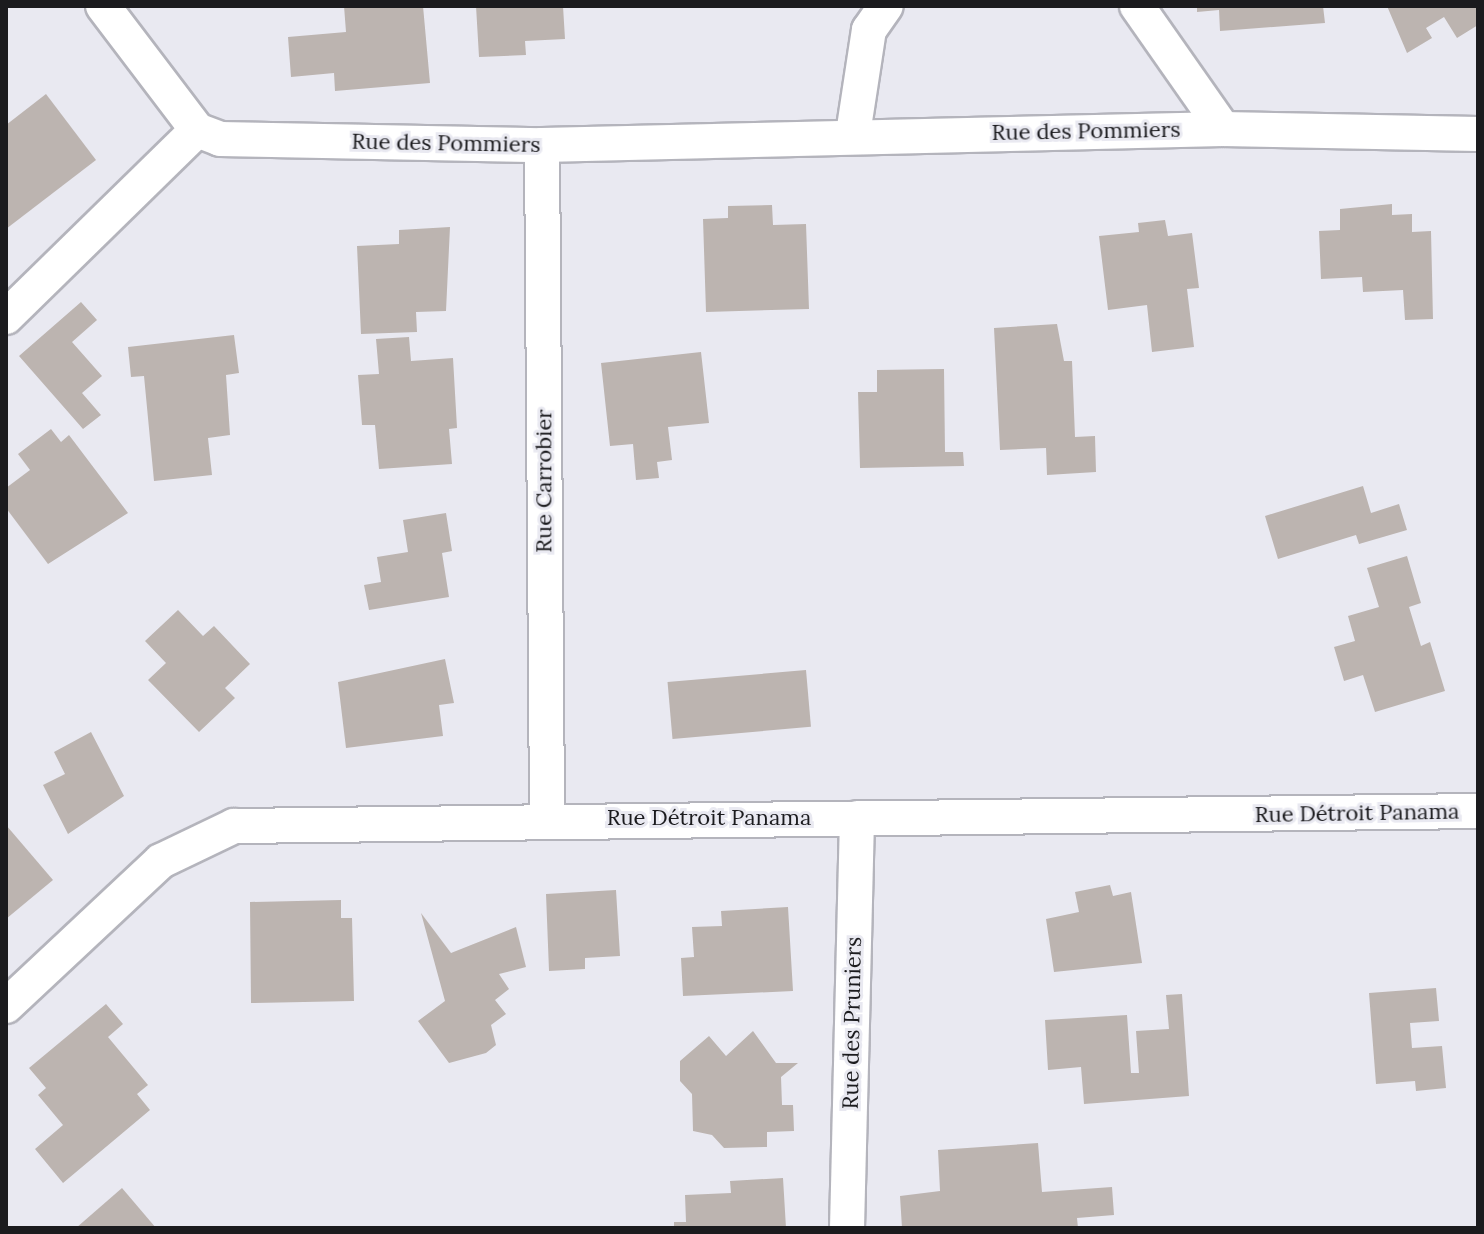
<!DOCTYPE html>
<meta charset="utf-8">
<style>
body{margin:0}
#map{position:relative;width:1484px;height:1234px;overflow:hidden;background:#e9e9f1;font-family:Lora,serif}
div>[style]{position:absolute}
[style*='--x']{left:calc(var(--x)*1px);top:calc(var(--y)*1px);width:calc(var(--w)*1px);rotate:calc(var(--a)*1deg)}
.building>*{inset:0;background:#bcb4b0;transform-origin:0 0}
.roads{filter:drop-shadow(2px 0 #b4b4bc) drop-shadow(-2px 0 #b4b4bc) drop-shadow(0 2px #b4b4bc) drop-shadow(0 -2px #b4b4bc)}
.minor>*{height:34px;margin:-17px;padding:0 17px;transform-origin:17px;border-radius:17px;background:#fff}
span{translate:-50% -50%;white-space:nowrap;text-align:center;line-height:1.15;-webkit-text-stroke:6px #e9e9f1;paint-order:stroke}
.street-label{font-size:22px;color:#1b1b1e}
.frame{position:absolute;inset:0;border:8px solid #1b1b1e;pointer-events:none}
</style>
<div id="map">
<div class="building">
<i style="clip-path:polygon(344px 6px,423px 6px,430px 83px,335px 91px,334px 73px,291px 77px,288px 37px,346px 32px)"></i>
<i style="clip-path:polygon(476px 6px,563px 6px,565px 39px,525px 41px,526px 55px,479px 57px)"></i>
<i style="clip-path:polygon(1197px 6px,1323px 6px,1325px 23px,1220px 31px,1219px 10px,1197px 12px)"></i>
<i style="clip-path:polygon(1387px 6px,1476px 6px,1478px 25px,1457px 38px,1444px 17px,1426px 28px,1432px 38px,1407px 53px)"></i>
<i style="clip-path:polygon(46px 94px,96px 160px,6px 229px,6px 125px)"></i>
<i style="clip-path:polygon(1392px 204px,1392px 215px,1412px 214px,1412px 232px,1431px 231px,1433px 319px,1405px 320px,1403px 290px,1363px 292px,1362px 277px,1321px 279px,1319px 231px,1340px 230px,1340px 209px)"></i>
<i style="clip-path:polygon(772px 205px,773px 225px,806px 224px,809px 309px,706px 312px,703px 219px,728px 218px,728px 206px)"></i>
<i style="clip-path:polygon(1165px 220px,1168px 236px,1192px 233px,1199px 288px,1187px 289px,1194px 347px,1152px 352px,1147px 305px,1108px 310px,1099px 236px,1139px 232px,1138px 223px)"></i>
<i style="clip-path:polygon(450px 227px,446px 311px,416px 312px,417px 332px,361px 334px,357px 246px,399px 244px,399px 230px)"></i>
<i style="clip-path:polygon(81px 302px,97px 320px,72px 342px,102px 376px,82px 393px,101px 415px,83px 429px,19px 356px)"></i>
<i style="clip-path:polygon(1057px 324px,1064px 361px,1072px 361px,1075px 437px,1095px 436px,1096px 472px,1047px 475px,1046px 448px,1000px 450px,994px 328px)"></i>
<i style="clip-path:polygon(234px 335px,239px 373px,226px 375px,230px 435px,208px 438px,212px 475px,154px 481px,144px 376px,131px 377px,128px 347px)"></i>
<i style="clip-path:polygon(409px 337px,411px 361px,453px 358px,457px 428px,449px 429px,452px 464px,379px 469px,375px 425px,362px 425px,358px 375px,379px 374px,376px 339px)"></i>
<i style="clip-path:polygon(701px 352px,709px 423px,668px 427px,672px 460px,657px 462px,659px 478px,636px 480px,633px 444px,610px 446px,601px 363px)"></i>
<i style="clip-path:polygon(944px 369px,945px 452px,963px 452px,964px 466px,860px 468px,858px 392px,877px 392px,877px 370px)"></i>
<i style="clip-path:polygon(51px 429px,61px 442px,69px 435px,128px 513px,48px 564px,6px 508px,6px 488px,30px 470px,18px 454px)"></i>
<i style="clip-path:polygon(1363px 486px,1371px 513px,1399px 504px,1407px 530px,1359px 544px,1356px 535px,1278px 559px,1265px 516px)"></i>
<i style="clip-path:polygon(446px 513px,452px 551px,442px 553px,449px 597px,369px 610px,364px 585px,381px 582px,377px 557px,408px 552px,403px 520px)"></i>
<i style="clip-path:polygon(1407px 556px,1421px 603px,1409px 607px,1421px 646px,1430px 642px,1445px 691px,1375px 712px,1363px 675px,1344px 681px,1334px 647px,1355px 641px,1348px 616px,1379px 607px,1367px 568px)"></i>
<i style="clip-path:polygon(178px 610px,203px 636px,214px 626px,250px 664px,225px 688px,235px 698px,199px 732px,148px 680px,166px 663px,145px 641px)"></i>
<i style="clip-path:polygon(445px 659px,454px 703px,439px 705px,443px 736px,346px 748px,338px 682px)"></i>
<i style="left:806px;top:670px;width:57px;height:139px;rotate:85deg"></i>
<i style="clip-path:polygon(91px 732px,124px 796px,68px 834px,43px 785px,65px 774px,54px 752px)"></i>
<i style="clip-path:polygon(6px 825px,53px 880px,6px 919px)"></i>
<i style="clip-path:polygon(1110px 885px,1113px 896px,1131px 892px,1142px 963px,1054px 972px,1046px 919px,1079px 912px,1075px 892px)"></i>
<i style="clip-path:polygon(616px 890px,620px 956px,585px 958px,585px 969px,549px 971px,546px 894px)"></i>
<i style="clip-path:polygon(341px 900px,341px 918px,352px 918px,354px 1001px,251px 1003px,250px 902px)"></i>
<i style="clip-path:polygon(788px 907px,793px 991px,683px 996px,681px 958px,694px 957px,692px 927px,722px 926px,721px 911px)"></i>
<i style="clip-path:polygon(421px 913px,451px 953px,516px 927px,526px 967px,499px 974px,509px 989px,495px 1000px,506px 1014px,491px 1025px,496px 1045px,486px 1053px,449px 1063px,418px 1021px,445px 1001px)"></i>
<i style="clip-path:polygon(1436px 988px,1439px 1021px,1410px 1023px,1412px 1048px,1442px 1046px,1446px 1088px,1416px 1091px,1415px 1081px,1376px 1084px,1369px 993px)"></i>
<i style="clip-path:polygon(1182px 994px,1189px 1096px,1084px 1104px,1081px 1067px,1048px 1070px,1045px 1020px,1127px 1015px,1131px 1073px,1139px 1073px,1136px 1031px,1169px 1029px,1166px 995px)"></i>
<i style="clip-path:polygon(106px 1004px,123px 1024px,108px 1037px,148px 1085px,137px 1094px,150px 1110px,63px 1183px,35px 1149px,63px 1125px,38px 1095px,46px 1088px,29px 1068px)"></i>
<i style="clip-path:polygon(753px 1031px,776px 1063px,798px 1063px,781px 1077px,782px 1105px,793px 1105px,794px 1131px,767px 1132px,767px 1147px,724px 1148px,712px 1135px,693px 1131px,692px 1094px,680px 1081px,680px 1061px,709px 1036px,726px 1056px)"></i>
<i style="clip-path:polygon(1038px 1143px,1042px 1192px,1112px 1187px,1114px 1215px,1077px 1218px,1078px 1228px,902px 1228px,900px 1196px,940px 1191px,938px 1150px)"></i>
<i style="clip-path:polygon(783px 1178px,786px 1228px,674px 1228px,674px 1222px,686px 1222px,685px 1195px,731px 1193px,730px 1181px)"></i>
<i style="clip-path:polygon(122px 1188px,156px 1228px,76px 1228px)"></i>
</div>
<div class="roads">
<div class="minor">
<i style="--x:103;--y:6;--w:156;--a:52.8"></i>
<i style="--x:197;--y:130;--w:25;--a:21"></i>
<i style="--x:220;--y:139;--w:322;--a:1.1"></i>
<i style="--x:542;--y:145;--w:681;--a:-1.35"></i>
<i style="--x:1223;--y:129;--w:255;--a:1.1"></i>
<i style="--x:1137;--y:6;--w:150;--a:55"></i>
<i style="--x:853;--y:134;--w:105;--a:-81.3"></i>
<i style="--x:869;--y:30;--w:29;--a:-55"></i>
<i style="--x:542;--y:145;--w:673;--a:89.57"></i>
<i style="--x:6;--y:317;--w:267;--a:-44.4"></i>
<i style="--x:6;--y:1006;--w:212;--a:-43.1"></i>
<i style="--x:161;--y:861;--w:81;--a:-25.6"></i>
<i style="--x:234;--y:826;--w:1244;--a:-0.69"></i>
<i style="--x:847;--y:1228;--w:410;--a:-88.6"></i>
</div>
</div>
<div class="street-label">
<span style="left:1086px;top:131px;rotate:-1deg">Rue des Pommiers</span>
<span style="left:446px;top:143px;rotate:1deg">Rue des Pommiers</span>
<span style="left:544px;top:481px;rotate:-90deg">Rue Carrobier</span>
<span style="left:1357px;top:813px;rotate:-1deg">Rue Détroit Panama</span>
<span style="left:709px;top:818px">Rue Détroit Panama</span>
<span style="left:852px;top:1023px;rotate:-89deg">Rue des Pruniers</span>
</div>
<div class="frame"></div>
</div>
